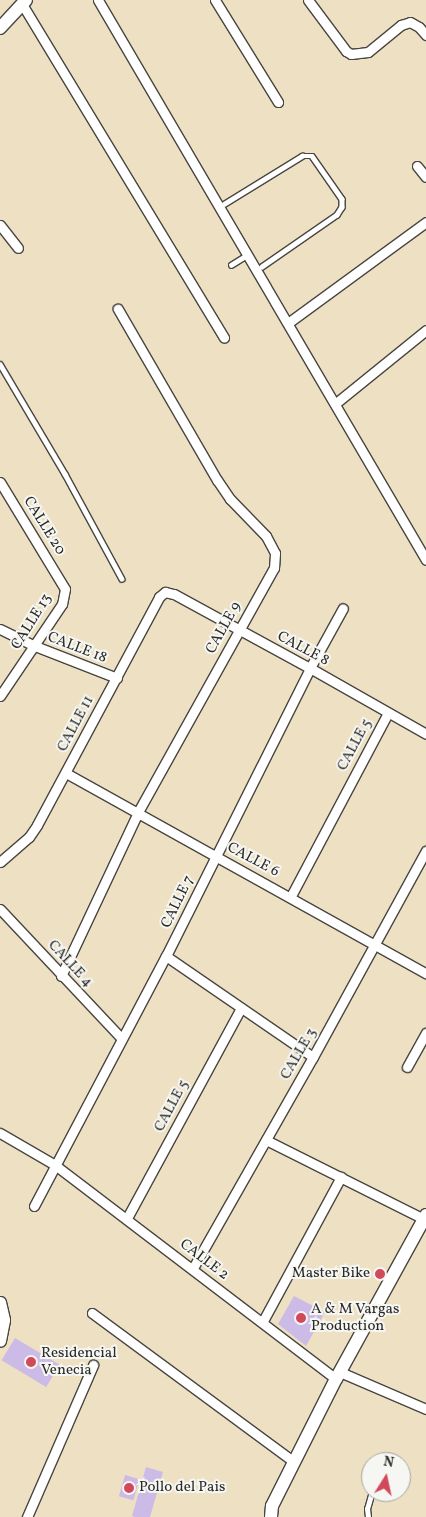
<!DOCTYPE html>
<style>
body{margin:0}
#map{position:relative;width:426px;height:1517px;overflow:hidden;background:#eee0c2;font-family:Vollkorn,serif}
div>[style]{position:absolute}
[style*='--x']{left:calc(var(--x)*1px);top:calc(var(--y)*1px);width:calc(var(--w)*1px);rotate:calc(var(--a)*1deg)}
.building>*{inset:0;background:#ccbae7;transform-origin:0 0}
.roads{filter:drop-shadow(1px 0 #484642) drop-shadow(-1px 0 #484642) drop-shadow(0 1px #484642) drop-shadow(0 -1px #484642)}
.service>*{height:4.5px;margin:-2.25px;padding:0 2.25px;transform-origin:2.25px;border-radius:2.25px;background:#fff}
.minor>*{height:9px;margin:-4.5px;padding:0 4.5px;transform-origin:4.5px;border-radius:4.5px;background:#fff}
.tertiary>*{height:11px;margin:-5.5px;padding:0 5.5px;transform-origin:5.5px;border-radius:5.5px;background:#fff}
.secondary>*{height:12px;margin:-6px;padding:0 6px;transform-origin:6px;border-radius:6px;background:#fff}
.dots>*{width:14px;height:14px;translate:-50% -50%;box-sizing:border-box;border:2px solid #f6f6f2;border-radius:50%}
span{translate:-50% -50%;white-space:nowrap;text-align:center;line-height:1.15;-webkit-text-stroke:4px #f6f6f2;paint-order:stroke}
.street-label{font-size:15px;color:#2b2b2b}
.poi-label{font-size:15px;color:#2b2b2b}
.right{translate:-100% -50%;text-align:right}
.left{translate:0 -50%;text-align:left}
.north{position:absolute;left:361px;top:1452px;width:50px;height:50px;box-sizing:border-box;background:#f6f6f2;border:1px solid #a5a5a2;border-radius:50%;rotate:10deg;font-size:14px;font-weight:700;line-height:20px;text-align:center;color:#2b2b2b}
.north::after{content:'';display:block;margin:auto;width:18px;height:22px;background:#d1495b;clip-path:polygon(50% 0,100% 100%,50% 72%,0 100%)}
</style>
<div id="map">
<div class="building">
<i style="clip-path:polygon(294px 1296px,325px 1312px,306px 1346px,278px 1324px)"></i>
<i style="left:15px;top:1338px;width:52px;height:26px;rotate:31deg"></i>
<i style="clip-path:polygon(146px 1467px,163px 1472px,150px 1517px,135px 1517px,132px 1516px)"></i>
<i style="left:125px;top:1475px;width:15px;height:22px;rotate:16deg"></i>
</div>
<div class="roads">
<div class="service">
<i style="--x:224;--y:204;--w:92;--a:-31.6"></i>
<i style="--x:302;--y:156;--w:10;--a:0"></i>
<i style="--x:312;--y:156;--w:52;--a:55.1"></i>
<i style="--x:342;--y:199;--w:8;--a:90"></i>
<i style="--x:342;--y:207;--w:9;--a:122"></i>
<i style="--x:337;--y:215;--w:91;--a:145.3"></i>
<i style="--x:231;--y:265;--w:19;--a:-32"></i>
<i style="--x:0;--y:364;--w:128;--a:59.4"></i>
<i style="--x:65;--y:474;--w:119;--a:61.5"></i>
<i style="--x:380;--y:1462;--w:3;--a:-72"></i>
<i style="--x:368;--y:1517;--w:8;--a:-97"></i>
<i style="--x:367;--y:1509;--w:18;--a:-74"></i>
</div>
<div class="minor">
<i style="--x:98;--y:0;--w:649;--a:59.64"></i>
<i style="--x:215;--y:0;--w:120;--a:58.3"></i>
<i style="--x:308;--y:0;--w:64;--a:53.3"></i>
<i style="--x:346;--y:51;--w:6;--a:31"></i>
<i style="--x:351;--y:54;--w:17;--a:-7"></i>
<i style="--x:368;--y:52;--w:43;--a:-39.3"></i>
<i style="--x:401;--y:25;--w:9;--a:-18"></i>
<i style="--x:410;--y:22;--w:10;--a:29"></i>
<i style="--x:419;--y:27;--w:11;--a:49"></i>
<i style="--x:22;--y:4;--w:390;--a:58.8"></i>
<i style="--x:417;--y:166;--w:14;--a:51"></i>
<i style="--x:0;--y:225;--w:29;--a:52"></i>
<i style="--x:288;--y:323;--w:171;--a:-36.2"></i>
<i style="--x:336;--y:403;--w:116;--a:-39"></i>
<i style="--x:0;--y:482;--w:125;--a:58.7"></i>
<i style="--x:65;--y:589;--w:15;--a:101"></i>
<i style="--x:62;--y:604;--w:111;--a:124"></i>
<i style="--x:0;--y:629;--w:39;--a:26"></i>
<i style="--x:35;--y:646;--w:88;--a:21.3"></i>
<i style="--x:66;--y:773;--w:412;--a:29.1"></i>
<i style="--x:0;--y:862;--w:38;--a:-41"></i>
<i style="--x:29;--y:837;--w:14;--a:-56"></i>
<i style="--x:37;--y:825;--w:259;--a:-61.8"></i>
<i style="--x:159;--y:597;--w:8;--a:-40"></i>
<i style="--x:165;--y:592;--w:9;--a:13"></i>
<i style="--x:174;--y:594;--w:155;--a:28.6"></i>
<i style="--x:310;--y:668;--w:133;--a:29.6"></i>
<i style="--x:291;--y:896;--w:207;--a:-62.1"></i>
<i style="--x:0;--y:909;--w:177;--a:46.8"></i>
<i style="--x:166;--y:956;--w:178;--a:34.5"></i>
<i style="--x:61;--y:976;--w:181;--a:-64.8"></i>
<i style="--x:138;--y:812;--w:279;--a:-60.9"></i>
<i style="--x:274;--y:568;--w:15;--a:-86"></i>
<i style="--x:275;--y:553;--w:19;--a:-118"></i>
<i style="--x:266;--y:536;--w:52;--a:-134.2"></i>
<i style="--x:230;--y:499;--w:23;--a:-124"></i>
<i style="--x:217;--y:480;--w:198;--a:-120.1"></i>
<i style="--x:407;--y:1067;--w:39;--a:-61"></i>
<i style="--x:0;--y:1133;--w:64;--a:30.2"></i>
<i style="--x:55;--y:1165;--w:353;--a:37.3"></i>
<i style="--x:266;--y:1140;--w:177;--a:26.6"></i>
<i style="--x:34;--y:1206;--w:283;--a:-62.2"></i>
<i style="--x:166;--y:956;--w:322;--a:-63.4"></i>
<i style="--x:310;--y:668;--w:68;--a:-61.2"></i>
<i style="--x:127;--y:1218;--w:239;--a:-61.5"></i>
<i style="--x:193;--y:1268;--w:243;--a:-60.4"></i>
<i style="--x:313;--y:1057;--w:235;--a:-61.3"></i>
<i style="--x:92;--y:1313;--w:251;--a:36.4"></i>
<i style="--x:263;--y:1321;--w:164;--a:-61.6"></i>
<i style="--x:340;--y:1372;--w:94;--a:23.3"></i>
<i style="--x:27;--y:1517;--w:166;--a:-66.5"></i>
</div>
<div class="tertiary">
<i style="--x:0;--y:1302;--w:18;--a:77"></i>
<i style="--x:4;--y:1320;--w:21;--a:101"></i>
</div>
<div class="secondary">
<i style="--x:0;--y:28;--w:38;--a:-47"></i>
<i style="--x:271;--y:1517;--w:11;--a:-85"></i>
<i style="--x:272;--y:1506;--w:142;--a:-63.3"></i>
<i style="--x:336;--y:1379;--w:187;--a:-61.2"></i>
</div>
</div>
<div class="dots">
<i style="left:380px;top:1274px;background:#d1495b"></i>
<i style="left:301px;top:1318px;background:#d1495b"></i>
<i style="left:31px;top:1362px;background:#d1495b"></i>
<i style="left:129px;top:1488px;background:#d1495b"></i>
</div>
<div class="street-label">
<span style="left:44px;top:526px;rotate:58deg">CALLE 20</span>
<span style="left:32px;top:622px;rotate:-58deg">CALLE 13</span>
<span style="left:224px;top:628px;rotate:-61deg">CALLE 9</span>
<span style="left:77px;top:648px;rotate:21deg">CALLE 18</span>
<span style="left:303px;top:649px;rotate:28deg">CALLE 8</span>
<span style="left:76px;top:724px;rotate:-62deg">CALLE 11</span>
<span style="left:355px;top:745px;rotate:-62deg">CALLE 5</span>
<span style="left:253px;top:860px;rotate:28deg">CALLE 6</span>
<span style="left:178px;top:902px;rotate:-64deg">CALLE 7</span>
<span style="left:70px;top:964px;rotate:47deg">CALLE 4</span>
<span style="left:299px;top:1054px;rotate:-60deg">CALLE 3</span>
<span style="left:172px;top:1106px;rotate:-62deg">CALLE 5</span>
<span style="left:204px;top:1260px;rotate:37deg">CALLE 2</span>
</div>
<div class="poi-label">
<span class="right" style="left:370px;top:1274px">Master Bike</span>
<span class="left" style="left:311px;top:1318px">A &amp; M Vargas<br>Production</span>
<span class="left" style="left:41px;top:1362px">Residencial<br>Venecia</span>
<span class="left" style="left:139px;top:1488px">Pollo del Pais</span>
</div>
<div class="north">N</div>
</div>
